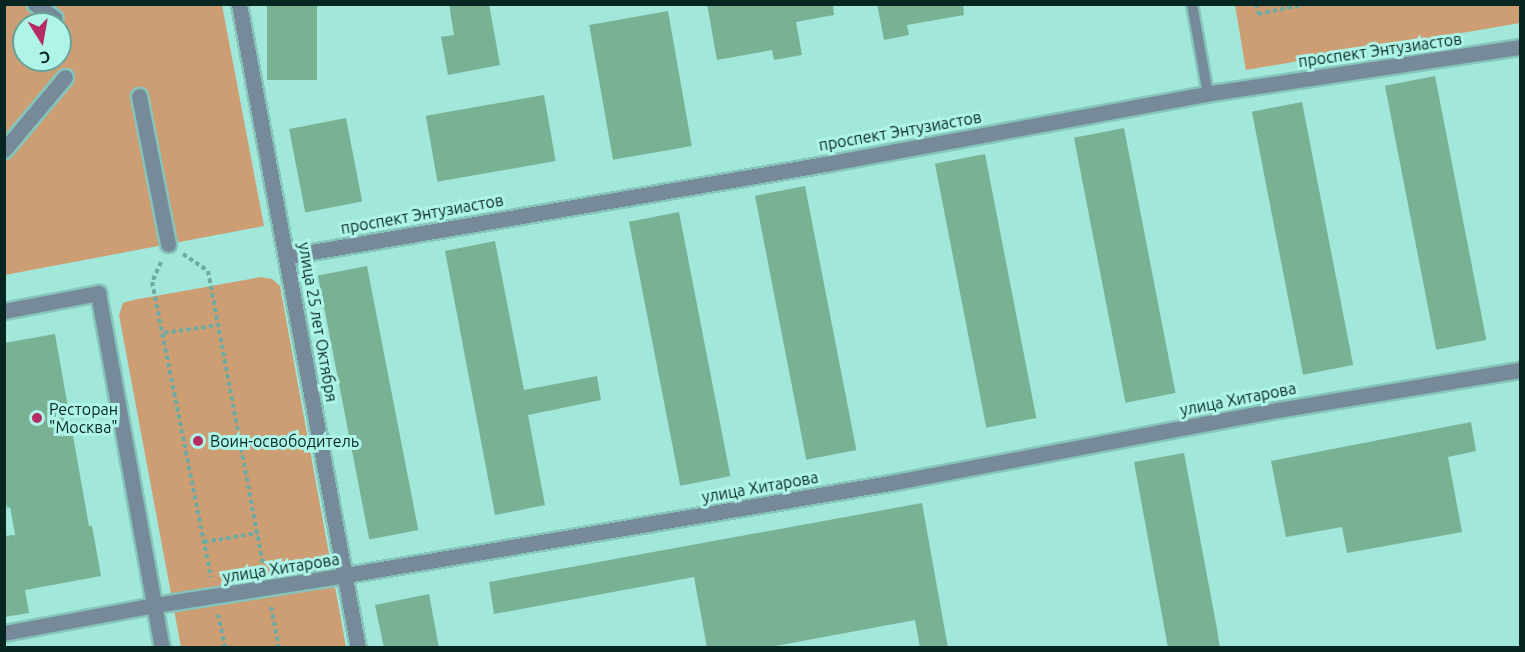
<!DOCTYPE html>
<meta charset="utf-8">
<style>
body{margin:0}
#map{position:relative;width:1525px;height:652px;overflow:hidden;background:#a1e8db;font-family:Ubuntu,sans-serif}
div>[style]{position:absolute}
[style*='--x']{left:calc(var(--x)*1px);top:calc(var(--y)*1px);width:calc(var(--w)*1px);rotate:calc(var(--a)*1deg)}
.green>*{inset:0;background:#cd9d73}
.building>*{inset:0;background:#79b195;transform-origin:0 0}
.path>*{height:4px;margin-top:-2px;transform-origin:0;background:repeating-linear-gradient(90deg,#70aaa0 0 4.5px,transparent 0 7.5px)}
.roads{filter:drop-shadow(2px 0 #85c5ba) drop-shadow(-2px 0 #85c5ba) drop-shadow(0 2px #85c5ba) drop-shadow(0 -2px #85c5ba)}
.service>*{height:10px;margin:-5px;padding:0 5px;transform-origin:5px;border-radius:5px;background:#768a9a}
.pedestrian>*{height:15px;margin:-7.5px;padding:0 7.5px;transform-origin:7.5px;border-radius:7.5px;background:#768a9a}
.minor>*{height:15px;margin:-7.5px;padding:0 7.5px;transform-origin:7.5px;border-radius:7.5px;background:#768a9a}
.tertiary>*{height:15px;margin:-7.5px;padding:0 7.5px;transform-origin:7.5px;border-radius:7.5px;background:#768a9a}
.dots>*{width:16px;height:16px;translate:-50% -50%;box-sizing:border-box;border:3px solid #aef5e8;border-radius:50%}
span{translate:-50% -50%;white-space:nowrap;text-align:center;line-height:1.15;-webkit-text-stroke:6px #aef5e8;paint-order:stroke}
.street-label{font-size:16px;color:#072621}
.poi-label{font-size:16px;color:#072621}
.left{translate:0 -50%;text-align:left}
.frame{position:absolute;inset:0;border:6px solid #072621;pointer-events:none}
.north{position:absolute;left:12px;top:12px;width:60px;height:60px;box-sizing:border-box;background:#aef5e8;border:2px solid #6ba298;border-radius:50%;rotate:169deg;font-size:16px;font-weight:700;line-height:24px;text-align:center;color:#072621}
.north::after{content:'';display:block;margin:auto;width:21px;height:27px;background:#b72b62;clip-path:polygon(50% 0,100% 100%,50% 72%,0 100%)}
</style>
<div id="map">
<div class="green">
<i style="clip-path:polygon(evenodd,5px 5px,222px 5px,264px 226px,5px 275px,5px 5px,24px 24px,60px 24px,60px 60px,24px 60px,24px 24px)"></i>
<i style="clip-path:polygon(1235px 5px,1520px 5px,1520px 23px,1246px 70px)"></i>
<i style="clip-path:polygon(261px 277px,272px 279px,280px 286px,346px 647px,181px 647px,119px 315px,123px 303px,133px 300px)"></i>
</div>
<div class="building">
<i style="left:267px;top:4px;width:50px;height:76px"></i>
<i style="clip-path:polygon(449px 4px,489px 4px,500px 65px,448px 75px,441px 37px,454px 35px)"></i>
<i style="clip-path:polygon(707px 4px,833px 4px,834px 15px,796px 22px,802px 55px,774px 60px,772px 50px,717px 60px)"></i>
<i style="clip-path:polygon(877px 4px,963px 4px,964px 15px,907px 25px,909px 35px,884px 40px)"></i>
<i style="left:668px;top:11px;width:137px;height:80px;rotate:80deg"></i>
<i style="left:1435px;top:76px;width:269px;height:51px;rotate:79deg"></i>
<i style="left:544px;top:95px;width:67px;height:120px;rotate:80deg"></i>
<i style="left:1302px;top:102px;width:268px;height:51px;rotate:79deg"></i>
<i style="left:346px;top:118px;width:85px;height:58px;rotate:79deg"></i>
<i style="left:1124px;top:128px;width:270px;height:51px;rotate:79deg"></i>
<i style="left:985px;top:154px;width:269px;height:51px;rotate:79deg"></i>
<i style="left:805px;top:186px;width:269px;height:51px;rotate:79deg"></i>
<i style="left:679px;top:212px;width:269px;height:51px;rotate:79deg"></i>
<i style="clip-path:polygon(495px 241px,524px 390px,597px 376px,601px 400px,528px 415px,545px 505px,495px 515px,445px 251px)"></i>
<i style="left:367px;top:266px;width:269px;height:50px;rotate:79deg"></i>
<i style="clip-path:polygon(55px 334px,89px 526px,92px 526px,101px 576px,25px 590px,29px 613px,4px 617px,4px 536px,15px 535px,20px 561px,10px 507px,7px 508px,4px 492px,4px 343px)"></i>
<i style="clip-path:polygon(1471px 422px,1476px 451px,1448px 457px,1462px 532px,1347px 553px,1342px 527px,1286px 537px,1271px 461px)"></i>
<i style="clip-path:polygon(1184px 453px,1217px 629px,1220px 648px,1168px 648px,1134px 462px)"></i>
<i style="clip-path:polygon(922px 503px,948px 648px,920px 648px,915px 620px,765px 648px,707px 648px,694px 577px,494px 614px,489px 582px)"></i>
<i style="clip-path:polygon(429px 594px,439px 648px,384px 648px,375px 605px)"></i>
</div>
<div class="path">
<i style="--x:1256;--y:4;--w:10;--a:79"></i>
<i style="--x:1258;--y:14;--w:50;--a:-11.5"></i>
<i style="--x:183;--y:254;--w:30;--a:34"></i>
<i style="--x:208;--y:271;--w:304;--a:79.4"></i>
<i style="--x:161;--y:262;--w:22;--a:114"></i>
<i style="--x:152;--y:282;--w:301;--a:78.7"></i>
<i style="--x:164;--y:333;--w:55;--a:-8.4"></i>
<i style="--x:204;--y:542;--w:54;--a:-9.6"></i>
<i style="--x:271;--y:607;--w:42;--a:79"></i>
<i style="--x:218;--y:614;--w:35;--a:78"></i>
</div>
<div class="roads">
<div class="service">
<i style="--x:1192;--y:4;--w:91;--a:79.9"></i>
</div>
<div class="pedestrian">
<i style="--x:35;--y:4;--w:24;--a:36"></i>
<i style="--x:139;--y:96;--w:151;--a:78.9"></i>
<i style="--x:4;--y:150;--w:95;--a:-50.1"></i>
<i style="--x:155;--y:605;--w:193;--a:-8.9"></i>
</div>
<div class="minor">
<i style="--x:288;--y:256;--w:545;--a:-9.72"></i>
<i style="--x:825;--y:164;--w:400;--a:-10.4"></i>
<i style="--x:1218;--y:92;--w:305;--a:-8.5"></i>
<i style="--x:4;--y:311;--w:96;--a:-10.8"></i>
<i style="--x:346;--y:575;--w:552;--a:-9.6"></i>
<i style="--x:890;--y:483;--w:395;--a:-10.7"></i>
<i style="--x:1278;--y:410;--w:245;--a:-9.4"></i>
<i style="--x:4;--y:633;--w:154;--a:-10.5"></i>
</div>
<div class="tertiary">
<i style="--x:239;--y:4;--w:655;--a:79.53"></i>
<i style="--x:98;--y:293;--w:361;--a:79.8"></i>
</div>
</div>
<div class="dots">
<i style="left:37px;top:418px;background:#b72b62"></i>
<i style="left:198px;top:441px;background:#b72b62"></i>
</div>
<div class="street-label">
<span style="left:1380px;top:50px;rotate:-8deg">проспект Энтузиастов</span>
<span style="left:900px;top:131px;rotate:-10deg">проспект Энтузиастов</span>
<span style="left:422px;top:214px;rotate:-10deg">проспект Энтузиастов</span>
<span style="left:318px;top:322px;rotate:80deg">улица 25 лет Октября</span>
<span style="left:1238px;top:399px;rotate:-11deg">улица Хитарова</span>
<span style="left:760px;top:487px;rotate:-10deg">улица Хитарова</span>
<span style="left:281px;top:568px;rotate:-9deg">улица Хитарова</span>
</div>
<div class="poi-label">
<span class="left" style="left:49px;top:418px">Ресторан<br>"Москва"</span>
<span class="left" style="left:210px;top:441px">Воин-освободитель</span>
</div>
<div class="frame"></div>
<div class="north">С</div>
</div>
